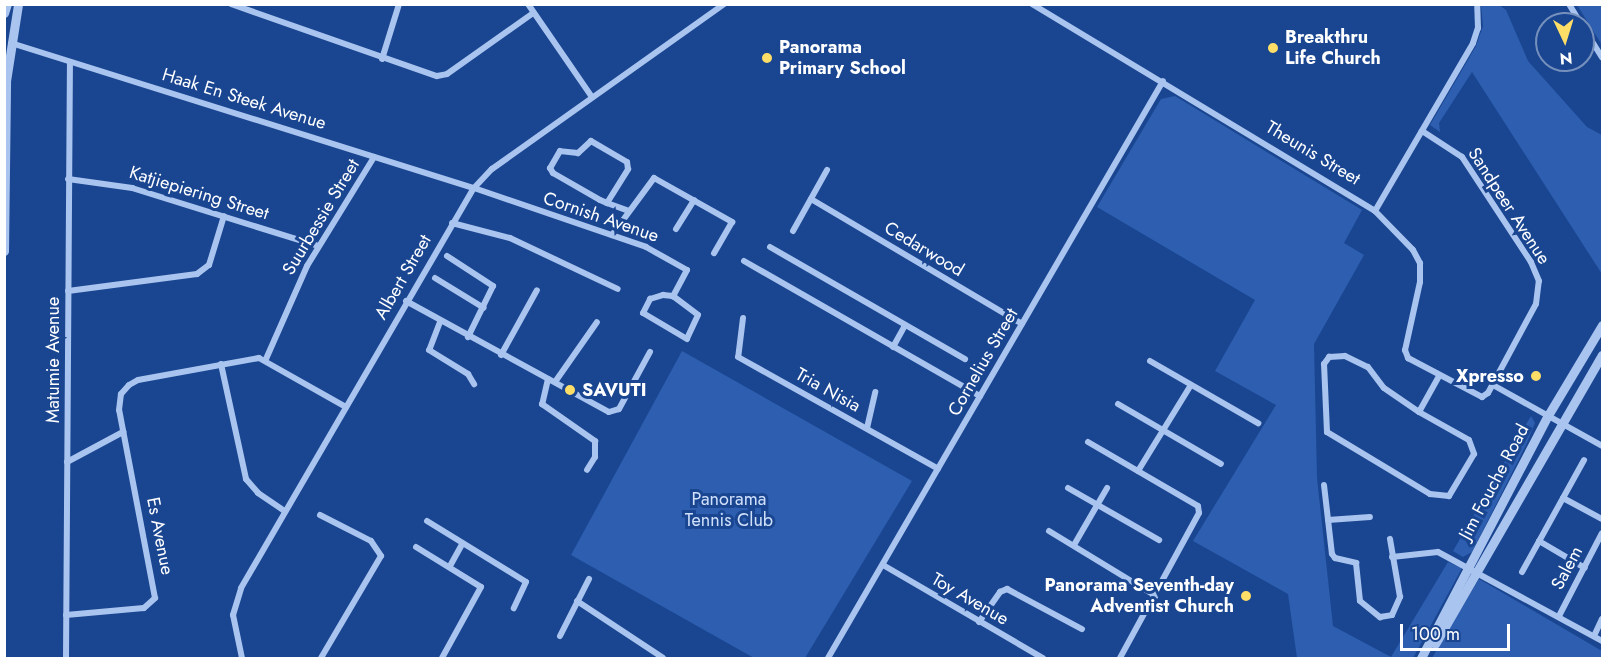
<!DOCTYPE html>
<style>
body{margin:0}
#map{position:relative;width:1607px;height:663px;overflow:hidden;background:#1a4691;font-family:Jost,sans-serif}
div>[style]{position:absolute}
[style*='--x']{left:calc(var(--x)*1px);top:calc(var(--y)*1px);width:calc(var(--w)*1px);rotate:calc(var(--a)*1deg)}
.green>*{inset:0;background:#2d5eb0}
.minor>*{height:6px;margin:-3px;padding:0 3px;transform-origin:3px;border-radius:3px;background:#a9c4ef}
.tertiary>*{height:9px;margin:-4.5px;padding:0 4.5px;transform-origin:4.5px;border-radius:4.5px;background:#a9c4ef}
.dots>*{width:16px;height:16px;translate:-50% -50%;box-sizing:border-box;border:3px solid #1a4691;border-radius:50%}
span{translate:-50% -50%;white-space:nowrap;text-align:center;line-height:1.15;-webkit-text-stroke:6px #1a4691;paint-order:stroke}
.poi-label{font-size:18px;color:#fff;font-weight:700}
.left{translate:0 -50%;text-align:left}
.right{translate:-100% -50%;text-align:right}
.street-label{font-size:18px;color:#fff}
.park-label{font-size:18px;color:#d0e0fb}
.frame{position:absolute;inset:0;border:6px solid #fff;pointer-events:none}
.north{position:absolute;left:1535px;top:12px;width:60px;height:60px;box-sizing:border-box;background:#1a4691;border:2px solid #7690bd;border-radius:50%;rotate:176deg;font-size:16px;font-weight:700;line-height:24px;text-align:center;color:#fff}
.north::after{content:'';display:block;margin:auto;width:21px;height:27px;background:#ffde67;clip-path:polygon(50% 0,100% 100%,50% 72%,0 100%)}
.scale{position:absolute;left:1400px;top:624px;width:110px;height:27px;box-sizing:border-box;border:3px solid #fff;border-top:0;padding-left:8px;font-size:18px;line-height:21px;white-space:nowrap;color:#fff;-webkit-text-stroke:4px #1a4691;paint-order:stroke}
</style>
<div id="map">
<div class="green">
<i style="clip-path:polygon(1481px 5px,1499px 5px,1506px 10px,1528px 61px,1587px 127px,1602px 135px,1602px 274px,1472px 72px,1439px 123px,1440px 132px,1430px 125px,1476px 46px,1483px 26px)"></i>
<i style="clip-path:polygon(1577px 5px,1600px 5px,1602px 9px,1602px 45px)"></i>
<i style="clip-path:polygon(1175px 96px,1362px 210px,1344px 243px,1364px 255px,1314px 344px,1317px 478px,1333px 626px,1391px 657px,1448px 562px,1462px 568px,1413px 658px,1297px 658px,1288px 594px,1193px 541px,1276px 405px,1215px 371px,1255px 300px,1097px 207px,1161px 99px)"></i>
<i style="clip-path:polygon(682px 351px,912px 481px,805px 658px,754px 658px,571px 555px)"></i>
<i style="clip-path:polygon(1531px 416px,1535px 423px,1526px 445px,1472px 552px,1463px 557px,1453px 551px)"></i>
<i style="clip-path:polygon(1479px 579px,1602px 651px,1602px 658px,1432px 658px)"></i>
</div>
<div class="minor">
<i style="--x:231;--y:4;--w:218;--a:19.3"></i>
<i style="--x:437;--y:76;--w:10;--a:-11"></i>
<i style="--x:447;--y:74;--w:105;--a:-35.3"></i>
<i style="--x:528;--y:4;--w:113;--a:55.5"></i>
<i style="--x:1032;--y:4;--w:401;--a:31.1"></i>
<i style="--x:1375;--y:211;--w:54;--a:45.7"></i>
<i style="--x:1413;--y:250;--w:15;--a:62"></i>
<i style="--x:1420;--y:263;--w:19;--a:90"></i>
<i style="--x:1420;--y:282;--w:70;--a:102.4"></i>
<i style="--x:1405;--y:350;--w:9;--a:69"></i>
<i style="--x:1408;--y:358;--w:84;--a:27.8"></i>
<i style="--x:1482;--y:397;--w:7;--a:-34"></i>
<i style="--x:1488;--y:393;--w:101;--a:-61.7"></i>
<i style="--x:1536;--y:304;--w:23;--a:-83"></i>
<i style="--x:1539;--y:281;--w:21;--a:-113"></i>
<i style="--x:1531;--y:262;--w:126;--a:-123.3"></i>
<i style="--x:1462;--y:157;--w:48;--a:-147"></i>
<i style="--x:1569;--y:4;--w:23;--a:59"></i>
<i style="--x:1583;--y:27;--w:36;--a:58"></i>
<i style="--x:11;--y:43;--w:485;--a:17.4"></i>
<i style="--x:474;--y:188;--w:182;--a:18.9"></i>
<i style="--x:646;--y:247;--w:47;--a:29.3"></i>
<i style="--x:687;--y:270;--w:30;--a:118"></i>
<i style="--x:382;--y:59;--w:58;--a:-72.8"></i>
<i style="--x:68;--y:179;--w:65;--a:8"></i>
<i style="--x:132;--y:188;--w:195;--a:17.3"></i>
<i style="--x:811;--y:199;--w:245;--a:30.6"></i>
<i style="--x:607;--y:203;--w:40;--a:-58"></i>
<i style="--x:628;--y:169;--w:7;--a:-98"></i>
<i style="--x:627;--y:162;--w:42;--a:-149.7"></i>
<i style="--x:591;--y:141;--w:18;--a:137"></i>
<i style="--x:578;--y:153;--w:18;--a:-174"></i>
<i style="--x:560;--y:151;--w:20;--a:120"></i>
<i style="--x:550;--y:168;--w:6;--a:59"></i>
<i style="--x:553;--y:173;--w:54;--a:29.9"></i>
<i style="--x:600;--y:200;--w:8;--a:23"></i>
<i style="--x:607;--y:203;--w:23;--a:20"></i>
<i style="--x:1375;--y:211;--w:194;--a:-59.7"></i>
<i style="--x:1473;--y:43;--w:16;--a:-72"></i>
<i style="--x:1478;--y:28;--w:24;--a:-92"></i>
<i style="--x:452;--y:223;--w:60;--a:14.5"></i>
<i style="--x:510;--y:238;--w:119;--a:25.3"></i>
<i style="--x:676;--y:229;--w:34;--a:-58"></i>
<i style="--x:793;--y:231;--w:70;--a:-60.9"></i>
<i style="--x:612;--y:235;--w:71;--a:-53.6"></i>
<i style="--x:654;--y:178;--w:90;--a:29.4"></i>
<i style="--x:732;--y:222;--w:36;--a:120"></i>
<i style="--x:770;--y:247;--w:225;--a:29.9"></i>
<i style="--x:447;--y:256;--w:55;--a:33.1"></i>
<i style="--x:493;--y:286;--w:57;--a:116.1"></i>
<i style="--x:744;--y:261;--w:272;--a:29.8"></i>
<i style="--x:435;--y:278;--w:57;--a:31.5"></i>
<i style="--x:68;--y:291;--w:130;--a:-7.5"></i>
<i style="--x:197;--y:274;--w:15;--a:-37"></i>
<i style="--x:209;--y:265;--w:51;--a:-73"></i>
<i style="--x:663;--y:295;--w:10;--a:6"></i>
<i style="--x:673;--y:296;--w:31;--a:37"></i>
<i style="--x:698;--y:315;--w:26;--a:115"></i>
<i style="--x:687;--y:339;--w:51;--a:-149.4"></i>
<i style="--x:643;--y:313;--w:16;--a:-63"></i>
<i style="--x:650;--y:299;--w:14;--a:-17"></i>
<i style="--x:406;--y:301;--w:231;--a:28.7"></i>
<i style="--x:609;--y:412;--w:10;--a:-17"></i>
<i style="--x:619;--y:409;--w:65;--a:-61.5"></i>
<i style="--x:743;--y:318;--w:39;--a:97"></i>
<i style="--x:738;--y:357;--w:229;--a:29.2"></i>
<i style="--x:440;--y:322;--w:30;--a:111"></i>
<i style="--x:429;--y:350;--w:46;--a:31.6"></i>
<i style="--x:468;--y:374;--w:12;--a:59"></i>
<i style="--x:893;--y:347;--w:25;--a:-61"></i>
<i style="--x:501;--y:355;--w:74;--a:-61"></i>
<i style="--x:1345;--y:356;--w:25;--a:26"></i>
<i style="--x:1368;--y:367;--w:26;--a:53"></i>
<i style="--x:1384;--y:388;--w:42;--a:34.4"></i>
<i style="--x:1419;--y:412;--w:57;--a:29.2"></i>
<i style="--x:1469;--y:440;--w:15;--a:70"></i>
<i style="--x:1474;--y:454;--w:49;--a:120.8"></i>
<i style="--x:1449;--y:496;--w:19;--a:-174"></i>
<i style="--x:1430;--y:494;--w:120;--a:-149"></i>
<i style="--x:1327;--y:432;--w:68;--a:-92.5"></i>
<i style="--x:1324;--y:364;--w:9;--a:-54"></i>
<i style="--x:1329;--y:357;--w:16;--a:-4"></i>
<i style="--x:266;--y:359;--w:102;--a:-66.2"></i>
<i style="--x:307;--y:266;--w:128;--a:-58.4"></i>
<i style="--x:1150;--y:361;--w:125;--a:29.9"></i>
<i style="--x:221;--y:364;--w:118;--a:77.7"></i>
<i style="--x:246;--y:479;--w:18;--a:49"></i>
<i style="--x:258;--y:493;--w:32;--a:34"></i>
<i style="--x:548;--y:379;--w:26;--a:103"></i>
<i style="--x:542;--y:404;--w:65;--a:34.9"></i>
<i style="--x:595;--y:441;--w:16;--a:90"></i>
<i style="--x:595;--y:457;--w:15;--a:122"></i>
<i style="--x:555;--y:382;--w:73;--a:-55"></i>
<i style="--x:1493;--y:385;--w:125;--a:29.2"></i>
<i style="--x:1118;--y:404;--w:119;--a:30.2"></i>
<i style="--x:1419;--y:412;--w:41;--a:-60.9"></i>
<i style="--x:867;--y:428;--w:37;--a:-77"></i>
<i style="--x:1088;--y:442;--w:127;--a:30.2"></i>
<i style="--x:1198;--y:506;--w:7;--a:82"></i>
<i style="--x:1199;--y:513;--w:165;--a:118.6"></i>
<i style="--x:67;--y:462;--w:64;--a:-28.2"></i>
<i style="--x:1138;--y:471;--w:101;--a:-58.4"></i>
<i style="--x:1324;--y:485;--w:69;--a:83.4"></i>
<i style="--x:1332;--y:554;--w:5;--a:53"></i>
<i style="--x:1335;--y:558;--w:22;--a:13"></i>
<i style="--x:1356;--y:563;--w:38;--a:84"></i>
<i style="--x:1360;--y:601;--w:26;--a:39"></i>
<i style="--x:1380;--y:617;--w:12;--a:-9"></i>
<i style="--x:1392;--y:615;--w:20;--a:-66"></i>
<i style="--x:1400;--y:597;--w:59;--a:-99.8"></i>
<i style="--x:1068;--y:488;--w:105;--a:29.7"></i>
<i style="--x:1563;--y:498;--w:44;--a:28.3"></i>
<i style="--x:320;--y:515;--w:57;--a:27"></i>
<i style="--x:371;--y:541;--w:18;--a:56"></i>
<i style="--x:381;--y:556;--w:118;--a:120.5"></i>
<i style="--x:1328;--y:520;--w:42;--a:-4.1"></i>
<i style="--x:427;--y:521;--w:116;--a:31.6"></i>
<i style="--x:526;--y:582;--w:29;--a:115"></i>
<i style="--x:1049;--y:531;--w:125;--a:31.3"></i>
<i style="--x:1539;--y:541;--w:53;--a:30.4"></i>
<i style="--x:1074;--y:545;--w:66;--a:-59.9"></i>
<i style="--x:416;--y:547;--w:76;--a:31.6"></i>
<i style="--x:481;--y:587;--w:81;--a:118.8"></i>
<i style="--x:1392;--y:557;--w:46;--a:-6.2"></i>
<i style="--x:1438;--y:552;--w:187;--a:28.5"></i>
<i style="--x:883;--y:565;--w:185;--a:30.2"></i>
<i style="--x:450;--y:566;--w:26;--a:-61"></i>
<i style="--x:1522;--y:572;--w:128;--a:-61"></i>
<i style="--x:577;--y:601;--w:103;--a:33.5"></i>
<i style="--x:66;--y:615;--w:78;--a:-5.1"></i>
<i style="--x:144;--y:608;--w:15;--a:-42"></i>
<i style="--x:155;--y:598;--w:191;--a:-100.8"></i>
<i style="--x:119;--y:410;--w:16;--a:-83"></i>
<i style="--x:121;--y:394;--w:12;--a:-48"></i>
<i style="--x:129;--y:385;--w:10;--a:-29"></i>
<i style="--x:138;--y:380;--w:123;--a:-10.3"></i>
<i style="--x:259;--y:358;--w:100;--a:29.4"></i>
<i style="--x:1559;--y:616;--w:93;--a:-62.6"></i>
<i style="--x:979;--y:622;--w:37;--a:-55"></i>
<i style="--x:1000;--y:592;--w:8;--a:-23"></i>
<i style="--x:1007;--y:589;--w:85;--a:28.1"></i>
<i style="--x:560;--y:636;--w:64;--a:-63"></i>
<i style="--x:1594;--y:636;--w:19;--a:-65"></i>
<i style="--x:66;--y:658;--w:596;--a:-89.62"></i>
<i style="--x:242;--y:658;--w:44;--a:-101.8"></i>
<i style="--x:233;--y:615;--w:28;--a:-73"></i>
<i style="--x:241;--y:588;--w:463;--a:-59.8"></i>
<i style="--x:474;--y:188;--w:26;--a:-47"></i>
<i style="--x:492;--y:169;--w:285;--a:-35.4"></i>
<i style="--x:828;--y:658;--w:667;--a:-59.86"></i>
</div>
<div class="tertiary">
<i style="--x:4;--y:13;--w:9;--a:-72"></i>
<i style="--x:4;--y:251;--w:170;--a:-89.3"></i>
<i style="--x:6;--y:81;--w:78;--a:-81.1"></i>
<i style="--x:1435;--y:644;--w:334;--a:-60"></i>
<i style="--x:1421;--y:658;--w:272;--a:-62.4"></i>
<i style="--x:1547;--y:417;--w:107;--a:-59.1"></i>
</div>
<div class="dots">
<i style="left:1273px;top:48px;background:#ffde67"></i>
<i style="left:767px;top:58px;background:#ffde67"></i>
<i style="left:1536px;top:376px;background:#ffde67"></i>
<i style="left:570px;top:390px;background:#ffde67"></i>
<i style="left:1246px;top:596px;background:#ffde67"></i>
</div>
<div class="poi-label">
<span class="left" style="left:1285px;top:48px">Breakthru<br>Life Church</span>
<span class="left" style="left:779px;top:58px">Panorama<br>Primary School</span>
<span class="right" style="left:1524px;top:376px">Xpresso</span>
<span class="left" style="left:582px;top:390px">SAVUTI</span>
<span class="right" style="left:1234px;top:596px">Panorama Seventh-day<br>Adventist Church</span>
</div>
<div class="street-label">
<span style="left:244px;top:99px;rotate:17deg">Haak En Steek Avenue</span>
<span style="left:1313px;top:153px;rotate:31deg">Theunis Street</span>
<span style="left:199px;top:193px;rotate:17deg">Katjiepiering Street</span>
<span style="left:1509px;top:206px;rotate:57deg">Sandpeer Avenue</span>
<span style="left:321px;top:217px;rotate:-59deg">Suurbessie Street</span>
<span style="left:601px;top:217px;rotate:19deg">Cornish Avenue</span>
<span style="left:924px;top:249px;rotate:31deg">Cedarwood</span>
<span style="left:403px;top:277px;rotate:-60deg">Albert Street</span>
<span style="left:53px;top:360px;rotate:-90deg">Matumie Avenue</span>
<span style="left:983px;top:362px;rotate:-60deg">Cornelius Street</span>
<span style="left:828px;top:390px;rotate:29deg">Tria Nisia</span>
<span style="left:1494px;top:482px;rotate:-62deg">Jim Fouche Road</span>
<span style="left:160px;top:536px;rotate:79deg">Es Avenue</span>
<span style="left:1567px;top:568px;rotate:-62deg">Salem</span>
<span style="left:970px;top:599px;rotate:30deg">Toy Avenue</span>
</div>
<div class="park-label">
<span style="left:729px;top:510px">Panorama<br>Tennis Club</span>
</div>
<div class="frame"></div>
<div class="north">N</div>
<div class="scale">100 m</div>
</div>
